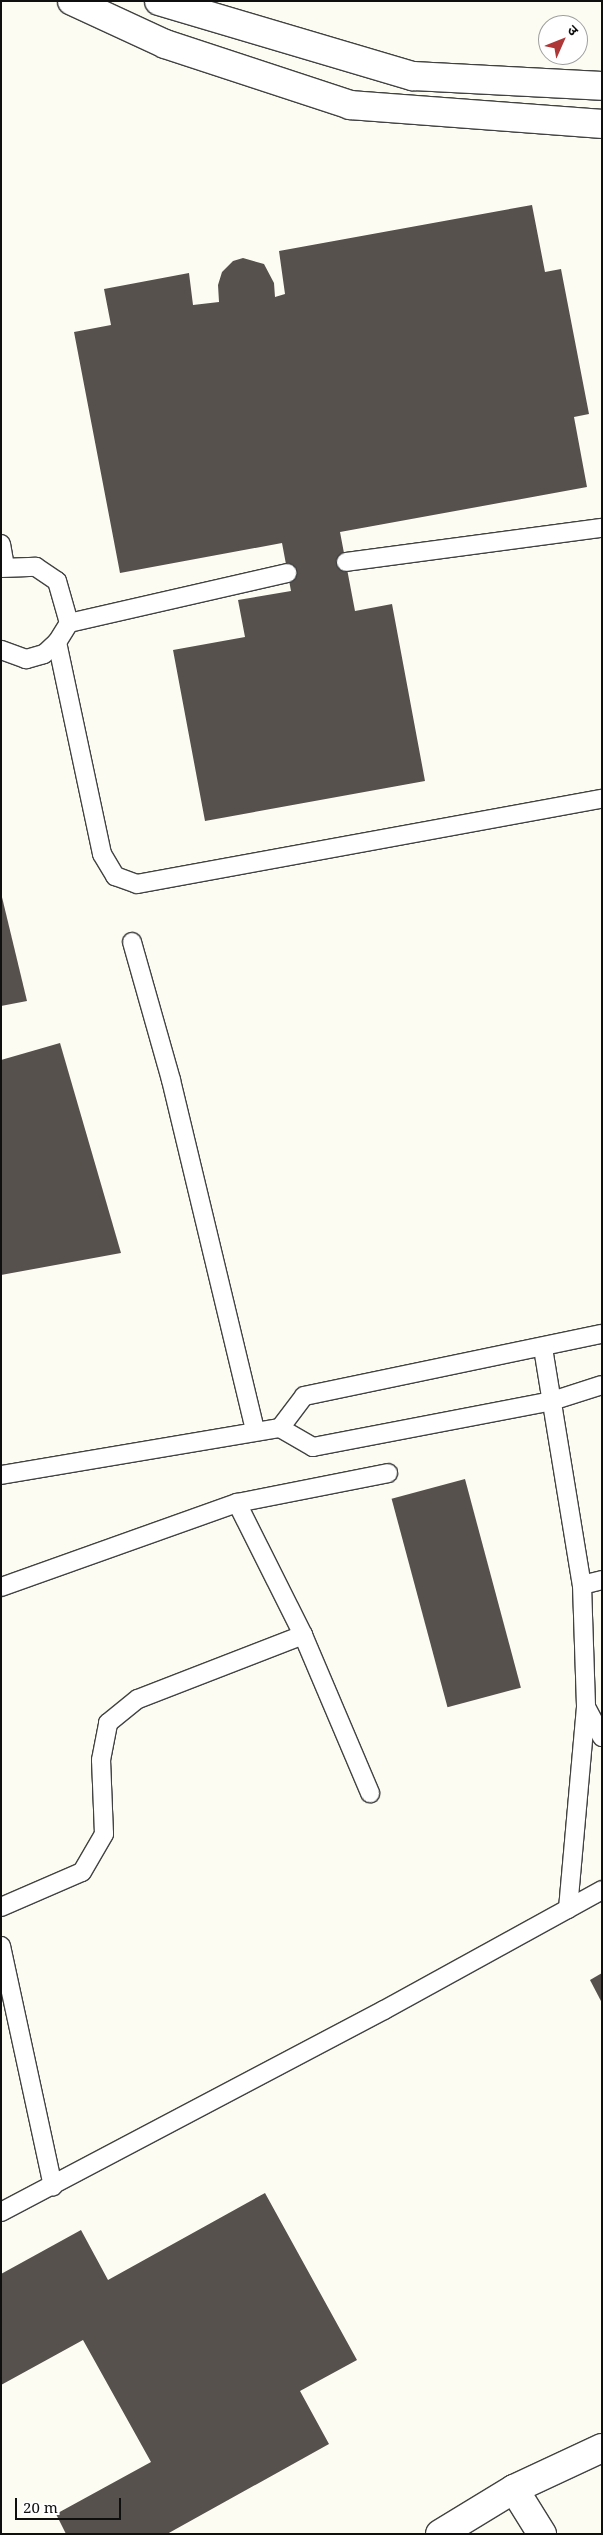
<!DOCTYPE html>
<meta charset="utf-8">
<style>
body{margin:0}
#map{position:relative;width:603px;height:2535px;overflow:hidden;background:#fdfcf3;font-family:"Noto Serif","Noto Sans Devanagari",serif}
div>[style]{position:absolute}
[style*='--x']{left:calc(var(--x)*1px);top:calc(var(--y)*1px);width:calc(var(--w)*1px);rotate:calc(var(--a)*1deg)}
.building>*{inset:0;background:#56514d;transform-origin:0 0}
.roads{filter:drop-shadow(1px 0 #424242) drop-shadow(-1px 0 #424242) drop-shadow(0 1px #424242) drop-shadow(0 -1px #424242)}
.lane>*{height:18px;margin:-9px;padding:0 9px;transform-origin:9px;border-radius:9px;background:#fff}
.street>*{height:28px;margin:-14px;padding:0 14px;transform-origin:14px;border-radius:14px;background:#fff}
span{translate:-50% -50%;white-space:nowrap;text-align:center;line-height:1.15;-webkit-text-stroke:5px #fff;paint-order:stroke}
.frame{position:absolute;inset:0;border:2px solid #0f0f0f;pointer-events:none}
.north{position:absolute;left:538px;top:15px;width:50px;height:50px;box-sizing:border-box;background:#fff;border:1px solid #9f9f9f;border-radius:50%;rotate:46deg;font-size:14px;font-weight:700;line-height:20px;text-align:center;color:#0f0f0f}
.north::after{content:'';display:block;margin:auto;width:18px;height:22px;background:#ae3838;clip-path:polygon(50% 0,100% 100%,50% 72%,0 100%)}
.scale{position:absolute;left:15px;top:2498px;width:106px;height:22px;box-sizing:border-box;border:2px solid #0f0f0f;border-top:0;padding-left:6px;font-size:15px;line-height:18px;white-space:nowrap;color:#0f0f0f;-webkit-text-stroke:4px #fff;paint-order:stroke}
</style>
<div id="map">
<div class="building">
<i style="clip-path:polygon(532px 205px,545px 272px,561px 269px,589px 414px,574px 417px,587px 487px,340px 532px,355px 611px,392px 604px,425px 781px,205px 821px,173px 650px,245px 637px,238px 600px,291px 591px,282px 543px,120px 573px,74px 332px,111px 325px,104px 289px,189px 273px,193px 305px,219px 302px,218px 285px,222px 272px,233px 261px,243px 258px,264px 264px,274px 283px,275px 297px,285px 294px,279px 251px)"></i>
<i style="clip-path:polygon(1px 893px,27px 1001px,1px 1006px)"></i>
<i style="clip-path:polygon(60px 1043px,121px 1253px,1px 1275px,1px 1060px)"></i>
<i style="left:465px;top:1479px;width:216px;height:76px;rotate:75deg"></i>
<i style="clip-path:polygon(602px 1973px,602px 2003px,590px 1980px)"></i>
<i style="clip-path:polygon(265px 2193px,357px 2360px,300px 2391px,329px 2444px,167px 2534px,66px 2534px,56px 2514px,151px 2462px,83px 2340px,1px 2385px,1px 2274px,81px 2230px,108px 2280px)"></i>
</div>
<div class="roads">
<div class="lane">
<i style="--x:1;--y:544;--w:22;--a:80"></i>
<i style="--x:346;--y:562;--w:258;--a:-7.6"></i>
<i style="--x:1;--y:568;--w:35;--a:-2"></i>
<i style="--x:36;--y:567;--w:25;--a:34"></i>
<i style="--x:57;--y:581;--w:44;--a:74.1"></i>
<i style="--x:69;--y:623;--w:22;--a:122"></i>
<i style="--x:57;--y:642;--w:18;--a:137"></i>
<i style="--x:44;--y:654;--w:19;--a:164"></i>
<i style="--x:26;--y:659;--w:27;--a:-160"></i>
<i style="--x:69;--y:623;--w:224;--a:-12.9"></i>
<i style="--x:57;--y:642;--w:217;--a:78"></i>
<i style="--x:102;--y:854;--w:26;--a:59"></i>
<i style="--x:115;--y:876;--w:23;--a:20"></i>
<i style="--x:137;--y:884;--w:473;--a:-10.4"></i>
<i style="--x:132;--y:942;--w:143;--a:74.2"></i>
<i style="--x:171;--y:1080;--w:361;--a:76.5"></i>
<i style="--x:543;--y:1348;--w:240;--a:80.7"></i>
<i style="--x:582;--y:1585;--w:122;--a:88.1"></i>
<i style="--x:586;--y:1707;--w:203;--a:95.1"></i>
<i style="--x:280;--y:1428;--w:40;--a:-53"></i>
<i style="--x:304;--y:1396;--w:304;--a:-11.8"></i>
<i style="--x:1;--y:1475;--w:283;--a:-9.6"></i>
<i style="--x:280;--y:1428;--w:38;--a:30"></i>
<i style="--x:313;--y:1447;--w:243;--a:-10.9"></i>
<i style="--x:552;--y:1401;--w:52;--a:-17.7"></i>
<i style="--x:237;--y:1503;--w:148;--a:63.4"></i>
<i style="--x:582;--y:1585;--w:21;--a:-14"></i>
<i style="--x:1;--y:1587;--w:251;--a:-19.6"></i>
<i style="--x:237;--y:1503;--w:154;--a:-11.2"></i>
<i style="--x:586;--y:1707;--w:34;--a:62"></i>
<i style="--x:1;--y:1907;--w:88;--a:-23.4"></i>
<i style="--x:82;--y:1872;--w:44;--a:-59.9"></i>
<i style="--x:104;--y:1834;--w:74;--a:-92.3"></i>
<i style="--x:101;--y:1760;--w:38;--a:-79"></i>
<i style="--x:108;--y:1723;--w:38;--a:-39"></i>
<i style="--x:138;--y:1699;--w:177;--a:-21.2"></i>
<i style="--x:303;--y:1635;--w:172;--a:67"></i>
<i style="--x:1;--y:1946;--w:246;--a:77.8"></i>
<i style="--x:1;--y:2212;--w:433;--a:-27.8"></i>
<i style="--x:384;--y:2010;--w:249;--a:-28.8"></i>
</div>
<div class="street">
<i style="--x:72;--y:1;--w:102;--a:24.8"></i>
<i style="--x:165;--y:44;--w:195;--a:18.2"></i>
<i style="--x:350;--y:105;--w:253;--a:4.3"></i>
<i style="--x:159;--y:1;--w:265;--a:16.5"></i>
<i style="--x:413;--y:76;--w:189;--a:3"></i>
<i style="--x:514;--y:2489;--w:53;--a:58.1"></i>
<i style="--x:440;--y:2534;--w:87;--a:-31.3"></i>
<i style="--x:514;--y:2489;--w:97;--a:-25"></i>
</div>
</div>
<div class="frame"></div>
<div class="north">उ</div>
<div class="scale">20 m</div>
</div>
